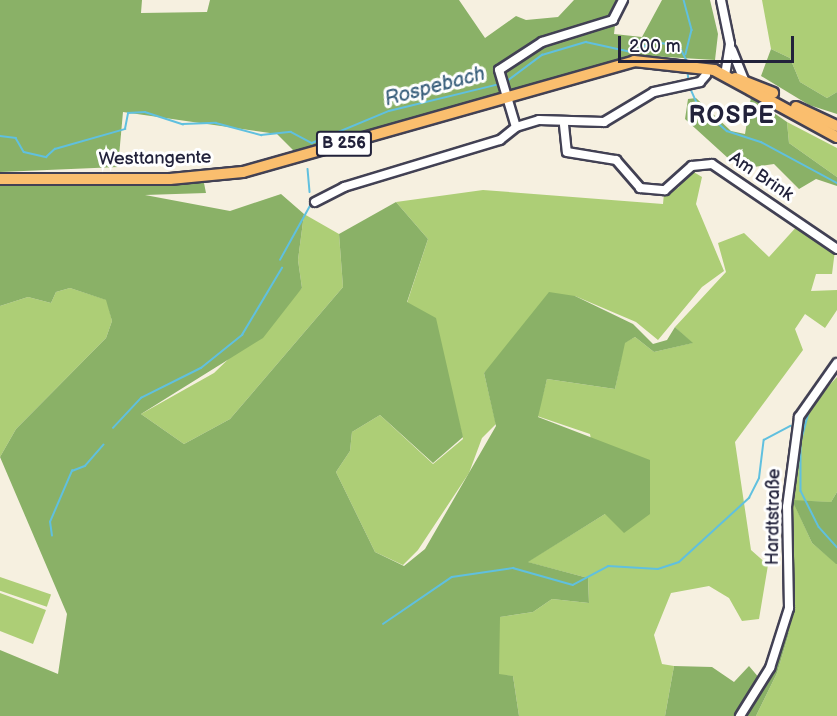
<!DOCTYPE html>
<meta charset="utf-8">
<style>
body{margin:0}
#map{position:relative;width:837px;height:716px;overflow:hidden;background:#f6f0e0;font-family:"Balsamiq Sans",sans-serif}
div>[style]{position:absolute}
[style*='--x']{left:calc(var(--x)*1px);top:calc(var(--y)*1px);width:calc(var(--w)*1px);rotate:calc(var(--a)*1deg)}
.green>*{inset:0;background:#adce76;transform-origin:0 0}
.forest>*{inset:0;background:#8ab167}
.stream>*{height:1.5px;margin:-0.75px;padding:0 0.75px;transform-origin:0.75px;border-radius:0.75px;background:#60c0df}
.roads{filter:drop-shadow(2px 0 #424154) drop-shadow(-2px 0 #424154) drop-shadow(0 2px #424154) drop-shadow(0 -2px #424154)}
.minor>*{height:8px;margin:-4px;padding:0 4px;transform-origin:4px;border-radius:4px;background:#fff}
.major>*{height:10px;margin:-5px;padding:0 5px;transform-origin:5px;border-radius:5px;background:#fabe6e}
span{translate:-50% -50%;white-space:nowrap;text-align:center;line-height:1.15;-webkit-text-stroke:6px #fff;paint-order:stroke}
.shield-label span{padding:2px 4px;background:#fff;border:2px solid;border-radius:4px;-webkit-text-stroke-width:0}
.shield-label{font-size:16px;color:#22223b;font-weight:700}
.street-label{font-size:18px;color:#22223b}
.water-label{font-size:20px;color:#3b617d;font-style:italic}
.district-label{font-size:24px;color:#22223b;font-weight:700;letter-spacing:1.5px}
.scale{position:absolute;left:618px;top:36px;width:176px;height:27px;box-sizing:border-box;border:3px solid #22223b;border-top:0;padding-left:8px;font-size:18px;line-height:21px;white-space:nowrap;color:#22223b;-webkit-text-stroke:4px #fff;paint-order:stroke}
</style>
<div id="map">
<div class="green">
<i style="clip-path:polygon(762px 0,837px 0,837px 92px,827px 98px,800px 82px,790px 58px,771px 49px)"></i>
<i style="clip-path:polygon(787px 122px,837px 148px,837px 177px,789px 143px)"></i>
<i style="clip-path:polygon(692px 171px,702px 177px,696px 204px,724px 271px,702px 287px,658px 340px,636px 322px,575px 296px,484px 373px,496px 424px,482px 438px,469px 473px,418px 550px,403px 565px,375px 552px,336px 472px,350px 451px,352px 432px,380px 415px,433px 464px,463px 439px,451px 389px,407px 303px,428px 239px,396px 202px,483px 190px,663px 204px,664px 193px,678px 188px)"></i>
<i style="clip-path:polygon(304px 214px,339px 234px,343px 287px,230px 419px,184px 444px,141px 414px,214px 373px,302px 288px,298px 260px)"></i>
<i style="clip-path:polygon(799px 224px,835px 250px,832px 274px,816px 274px,811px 291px,837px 290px,837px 310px,825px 328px,805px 314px,795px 329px,803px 350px,735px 442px,751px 550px,768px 565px,759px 619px,742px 621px,729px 598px,709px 586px,671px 593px,654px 635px,662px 664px,674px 666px,665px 716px,519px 716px,513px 676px,499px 675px,499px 617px,533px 612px,552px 599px,589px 603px,588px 578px,527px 562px,605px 514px,590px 434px,537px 416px,547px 379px,615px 389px,624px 343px,635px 337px,654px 352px,692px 343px,675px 327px,726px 272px,718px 243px,744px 233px,769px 257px)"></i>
<i style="clip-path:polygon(70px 288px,107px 300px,112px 321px,106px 338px,16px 429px,0 457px,0 306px,28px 297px,51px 303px,56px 292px)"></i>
<i style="clip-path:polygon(837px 377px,837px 492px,831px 502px,793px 501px,812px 543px,837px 564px,837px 716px,756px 716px,777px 673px,789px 633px,785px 633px,793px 588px,792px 500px,798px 442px,806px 411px)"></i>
<i style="left:0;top:577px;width:54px;height:13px;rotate:19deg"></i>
<i style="clip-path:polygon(0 593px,46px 610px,33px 644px,0 631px)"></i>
</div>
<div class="forest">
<i style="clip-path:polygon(0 0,142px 0,141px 13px,207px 12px,210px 0,459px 0,485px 38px,516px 16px,526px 20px,558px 17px,574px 0,618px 0,614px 34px,642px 37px,662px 0,710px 0,718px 34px,715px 60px,633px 55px,297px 154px,277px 134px,123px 112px,118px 167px,0 172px)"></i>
<i style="clip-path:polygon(771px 49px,790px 58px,800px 82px,827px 98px,837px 92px,837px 114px,809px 105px,761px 76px)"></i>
<i style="clip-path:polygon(751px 97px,787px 122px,789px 143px,837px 177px,837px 186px,816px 179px,799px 189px,774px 164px,740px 169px,685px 119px,688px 99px,696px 98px,731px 131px,745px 134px)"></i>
<i style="clip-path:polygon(28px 180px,204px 183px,206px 193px,145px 195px,230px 211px,281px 194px,304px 214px,298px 260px,302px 288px,263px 338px,141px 414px,184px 444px,230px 419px,343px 287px,339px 234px,396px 202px,428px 239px,407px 302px,436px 318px,463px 437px,433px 463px,380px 415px,352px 432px,350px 451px,336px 472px,375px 552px,404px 566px,425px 549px,496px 426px,484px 373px,549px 292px,575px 296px,633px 324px,653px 344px,667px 340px,675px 327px,693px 343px,654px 352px,635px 337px,625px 343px,615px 389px,547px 379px,538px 417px,650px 460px,650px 514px,624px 533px,605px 514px,528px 562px,588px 578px,589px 603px,552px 599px,533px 612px,500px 617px,499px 674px,513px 676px,519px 716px,0 716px,0 650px,58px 674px,67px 614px,0 457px,16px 429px,106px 338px,112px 321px,106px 300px,70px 288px,56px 292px,51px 303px,28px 297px,0 306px,0 185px)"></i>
<i style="clip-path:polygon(837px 492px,837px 564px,836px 564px,812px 543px,792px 500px,831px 502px)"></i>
<i style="clip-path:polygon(785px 633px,789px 633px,777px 673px,756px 716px,665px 716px,674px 666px,712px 667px,734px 682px,749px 666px,765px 685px)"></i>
</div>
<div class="stream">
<i style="--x:684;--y:0;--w:31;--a:75"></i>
<i style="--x:692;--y:30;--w:25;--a:104"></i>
<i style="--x:688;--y:72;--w:10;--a:84"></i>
<i style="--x:507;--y:81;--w:44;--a:-36.6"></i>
<i style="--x:542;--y:55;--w:46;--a:-16.5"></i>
<i style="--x:586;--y:42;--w:46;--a:12.5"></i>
<i style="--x:631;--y:52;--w:25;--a:-23"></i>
<i style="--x:654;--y:42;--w:13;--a:9"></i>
<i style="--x:667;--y:44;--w:13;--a:13"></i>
<i style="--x:680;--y:47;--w:16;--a:63"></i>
<i style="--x:690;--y:87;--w:20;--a:66"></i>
<i style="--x:698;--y:105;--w:39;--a:42"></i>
<i style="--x:727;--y:131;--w:36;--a:18"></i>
<i style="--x:761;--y:142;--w:86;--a:28.3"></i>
<i style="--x:0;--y:136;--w:16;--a:7"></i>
<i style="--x:16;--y:138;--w:16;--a:60"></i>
<i style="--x:24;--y:152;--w:23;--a:13"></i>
<i style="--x:46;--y:157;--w:12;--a:-42"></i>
<i style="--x:55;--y:149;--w:73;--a:-15.9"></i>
<i style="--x:125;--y:129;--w:16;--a:-79"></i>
<i style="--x:128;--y:113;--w:17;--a:-3"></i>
<i style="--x:145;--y:112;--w:40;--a:18"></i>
<i style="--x:183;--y:124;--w:33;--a:-2"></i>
<i style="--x:216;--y:123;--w:47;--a:14.9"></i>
<i style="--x:261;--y:135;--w:30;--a:-6"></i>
<i style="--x:291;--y:132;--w:24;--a:28"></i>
<i style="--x:312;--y:143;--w:83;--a:-22.6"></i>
<i style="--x:389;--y:111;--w:114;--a:-13.7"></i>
<i style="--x:308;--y:169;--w:23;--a:85"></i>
<i style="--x:280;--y:260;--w:64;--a:-61"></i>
<i style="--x:826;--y:385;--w:16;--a:-47"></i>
<i style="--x:810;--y:409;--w:35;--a:105"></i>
<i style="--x:801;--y:443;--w:48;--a:90"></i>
<i style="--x:801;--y:491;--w:40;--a:63.4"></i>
<i style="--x:819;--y:527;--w:27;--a:48"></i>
<i style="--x:113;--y:428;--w:41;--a:-47"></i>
<i style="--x:141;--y:398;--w:67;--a:-26.6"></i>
<i style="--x:201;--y:368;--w:53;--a:-38.8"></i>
<i style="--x:242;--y:335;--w:78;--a:-59.2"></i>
<i style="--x:52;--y:536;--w:14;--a:-98"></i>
<i style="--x:50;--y:522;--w:56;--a:-66.7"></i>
<i style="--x:72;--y:471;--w:14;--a:-21"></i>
<i style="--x:85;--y:466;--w:28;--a:-49"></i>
<i style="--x:383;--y:624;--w:83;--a:-34.3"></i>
<i style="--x:452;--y:577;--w:62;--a:-8.4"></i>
<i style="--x:513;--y:568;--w:62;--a:15.8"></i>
<i style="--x:573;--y:585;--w:40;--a:-28"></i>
<i style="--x:608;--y:566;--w:50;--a:3.4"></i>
<i style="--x:658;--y:569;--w:22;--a:-18"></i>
<i style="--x:679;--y:562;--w:95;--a:-42.4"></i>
<i style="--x:749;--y:498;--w:22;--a:-63"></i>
<i style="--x:759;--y:478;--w:38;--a:-83"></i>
<i style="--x:764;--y:440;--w:30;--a:-28"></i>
</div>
<div class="roads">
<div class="minor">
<i style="--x:623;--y:0;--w:22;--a:117"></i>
<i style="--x:613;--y:20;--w:74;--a:162.8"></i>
<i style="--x:542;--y:42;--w:51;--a:146.9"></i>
<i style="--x:499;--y:70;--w:59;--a:73.4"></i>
<i style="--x:516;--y:127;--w:24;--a:-17"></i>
<i style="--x:539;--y:120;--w:65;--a:1.8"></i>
<i style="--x:604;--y:122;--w:58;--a:-31"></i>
<i style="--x:654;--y:92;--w:47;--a:-12.3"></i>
<i style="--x:700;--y:82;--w:9;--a:-49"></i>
<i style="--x:721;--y:0;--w:45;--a:78.4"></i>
<i style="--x:730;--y:44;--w:32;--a:99"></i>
<i style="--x:732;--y:50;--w:32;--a:68"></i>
<i style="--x:564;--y:125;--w:27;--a:84"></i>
<i style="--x:567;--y:152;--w:50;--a:9.3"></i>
<i style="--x:616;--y:160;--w:37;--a:49"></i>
<i style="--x:640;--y:188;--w:25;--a:5"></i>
<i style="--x:665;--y:190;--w:36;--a:-42"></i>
<i style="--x:692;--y:166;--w:20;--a:-6"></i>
<i style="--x:712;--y:164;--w:151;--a:34.2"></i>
<i style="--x:315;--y:202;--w:33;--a:-27"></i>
<i style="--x:344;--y:187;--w:163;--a:-16.8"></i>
<i style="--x:500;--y:140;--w:21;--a:-39"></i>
<i style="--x:740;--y:716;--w:57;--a:-58"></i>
<i style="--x:770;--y:668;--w:63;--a:-72.4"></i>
<i style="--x:789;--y:608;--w:101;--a:-91.1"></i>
<i style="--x:787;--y:507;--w:91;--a:-82.4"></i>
<i style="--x:799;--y:417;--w:66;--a:-54.9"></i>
</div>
<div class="major">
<i style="--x:735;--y:78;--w:41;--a:21.5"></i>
<i style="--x:796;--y:107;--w:45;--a:24.9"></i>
<i style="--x:0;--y:179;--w:170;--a:0"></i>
<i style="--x:170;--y:179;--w:73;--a:-5.5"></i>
<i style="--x:243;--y:172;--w:406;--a:-15.8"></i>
<i style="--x:634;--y:61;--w:81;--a:6.4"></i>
<i style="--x:714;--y:70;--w:140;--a:28.6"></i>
</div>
</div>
<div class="shield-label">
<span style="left:344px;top:144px">B 256</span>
</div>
<div class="street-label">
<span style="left:155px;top:159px;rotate:-1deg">Westtangente</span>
<span style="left:761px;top:177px;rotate:34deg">Am Brink</span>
<span style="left:774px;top:517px;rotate:-89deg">Hardtstraße</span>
</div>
<div class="water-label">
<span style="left:435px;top:87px;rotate:-15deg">Rospebach</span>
</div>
<div class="district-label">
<span style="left:732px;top:116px">ROSPE</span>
</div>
<div class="scale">200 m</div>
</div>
